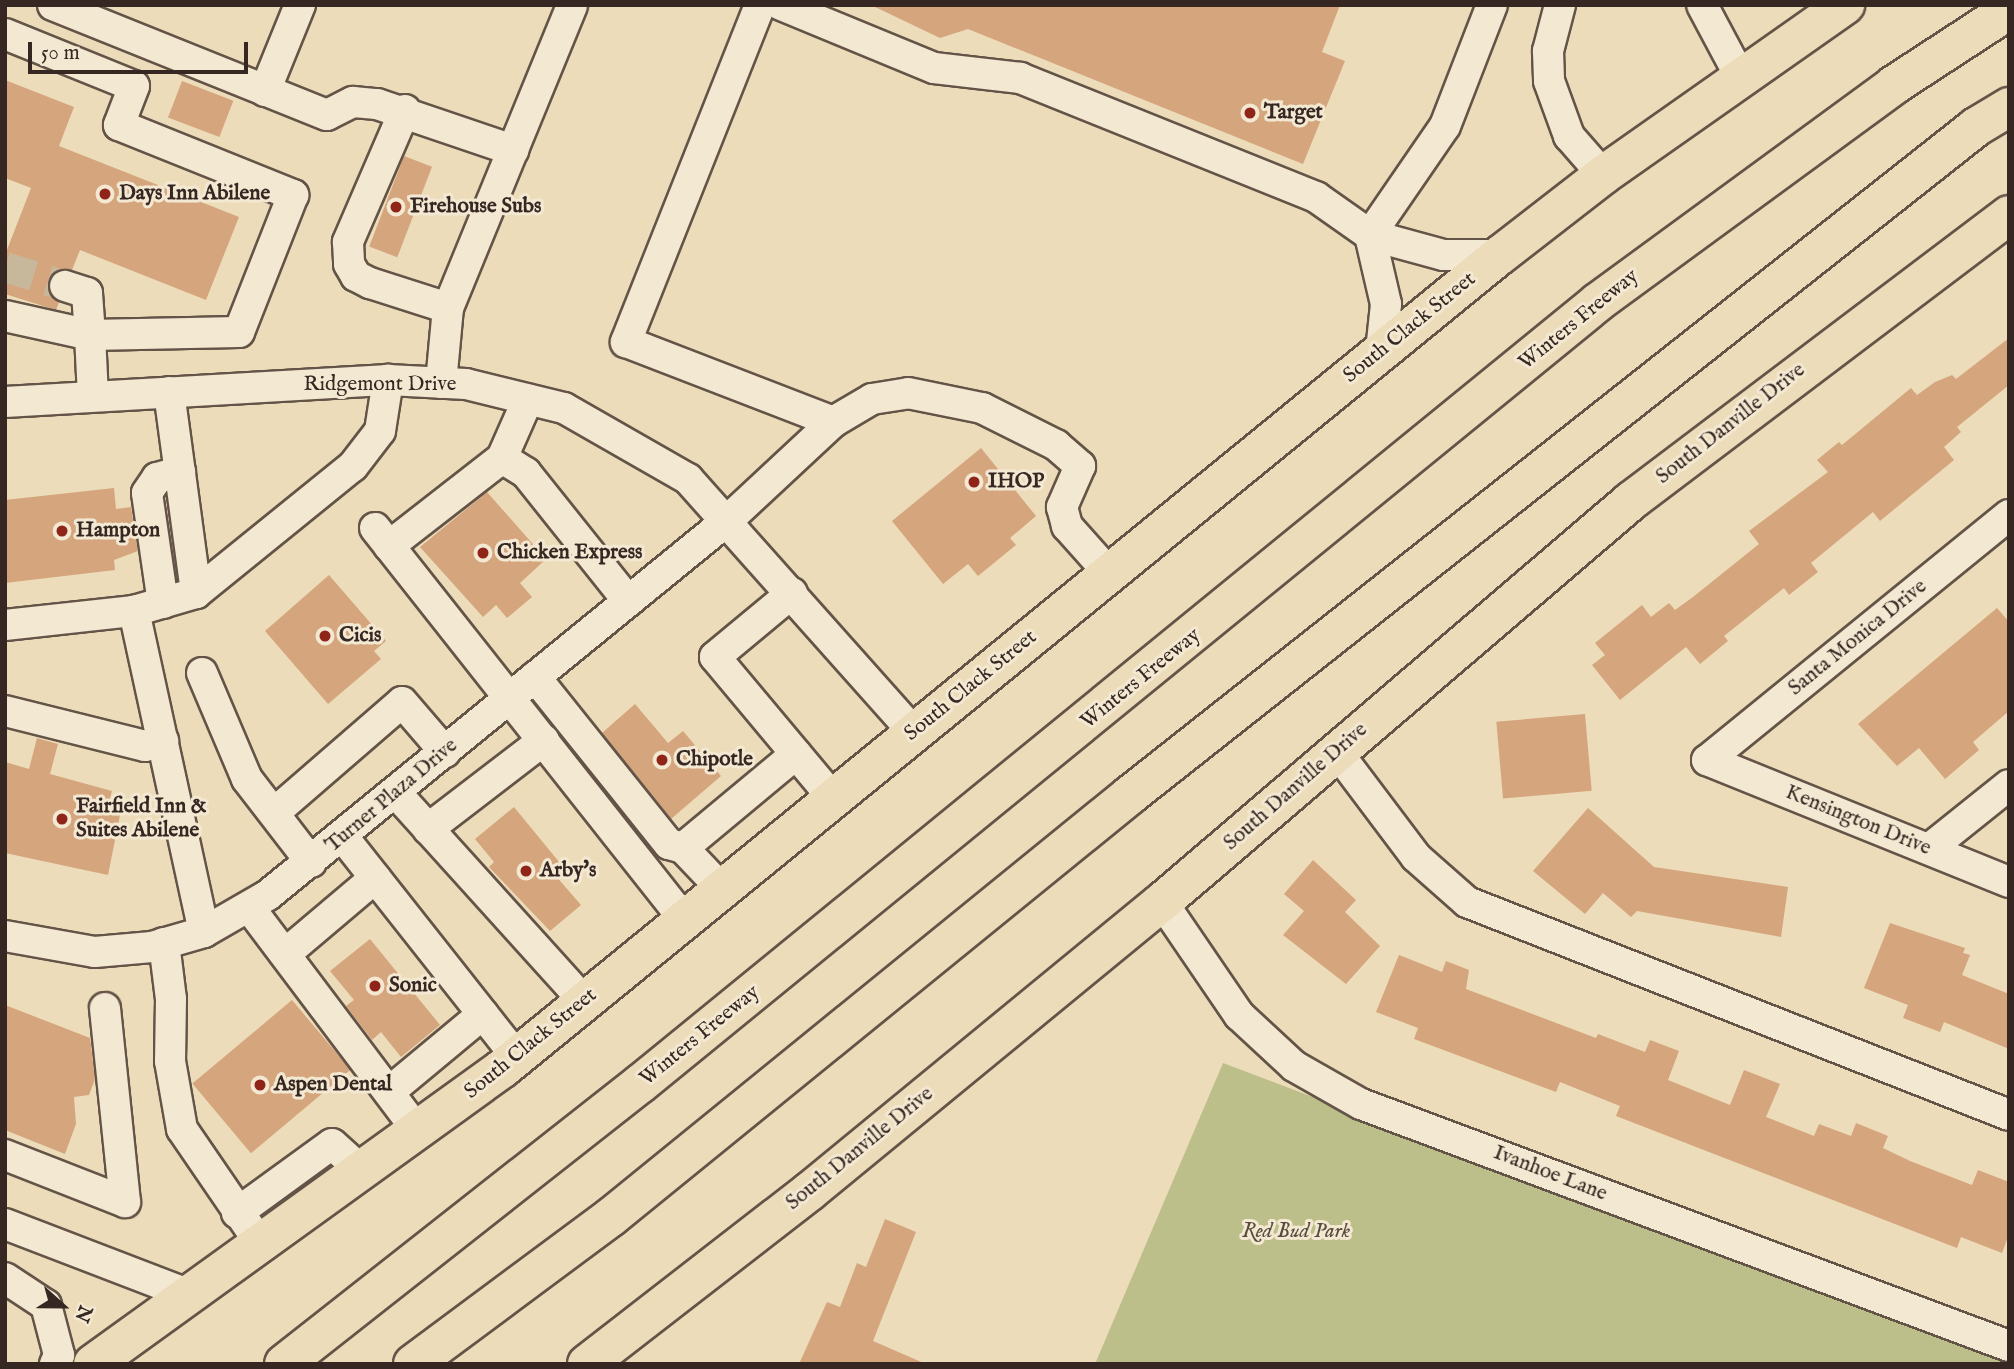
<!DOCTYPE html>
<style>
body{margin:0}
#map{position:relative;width:2014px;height:1369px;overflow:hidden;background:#ecdcb9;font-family:"IM FELL English",serif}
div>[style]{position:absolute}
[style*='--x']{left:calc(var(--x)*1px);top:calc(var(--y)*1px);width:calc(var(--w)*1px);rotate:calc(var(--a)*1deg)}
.green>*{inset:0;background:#bdbf8b}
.building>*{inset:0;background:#d5a57d;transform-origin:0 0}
.minor-tunnel>*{height:30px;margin-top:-15px;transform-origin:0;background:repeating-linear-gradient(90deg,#c8b89b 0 30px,transparent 0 45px)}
.roads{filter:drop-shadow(2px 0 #645448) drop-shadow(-2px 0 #645448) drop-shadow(0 2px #645448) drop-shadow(0 -2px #645448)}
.minor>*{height:30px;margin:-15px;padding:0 15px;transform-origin:15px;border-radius:15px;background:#f3e8d2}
.major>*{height:38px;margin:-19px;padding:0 19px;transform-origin:19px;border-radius:19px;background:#ecdcb9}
.highway>*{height:38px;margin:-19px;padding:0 19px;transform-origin:19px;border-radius:19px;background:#ecdcb9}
.dots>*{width:19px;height:19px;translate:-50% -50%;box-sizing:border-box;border:4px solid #f3e8d2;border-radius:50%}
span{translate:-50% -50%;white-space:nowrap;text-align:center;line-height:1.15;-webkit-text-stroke:6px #f3e8d2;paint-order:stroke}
.poi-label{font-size:21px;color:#362722;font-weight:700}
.left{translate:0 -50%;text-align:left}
.street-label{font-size:21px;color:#362722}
.park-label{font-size:21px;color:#584d3c;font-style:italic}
.frame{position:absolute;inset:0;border:7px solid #362722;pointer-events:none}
.north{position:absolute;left:28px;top:1271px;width:70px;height:70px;-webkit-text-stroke:5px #f3e8d2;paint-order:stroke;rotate:111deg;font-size:19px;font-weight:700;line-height:28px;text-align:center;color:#362722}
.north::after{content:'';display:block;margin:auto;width:24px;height:32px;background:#362722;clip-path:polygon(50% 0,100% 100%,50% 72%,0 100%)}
.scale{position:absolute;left:28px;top:42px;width:220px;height:32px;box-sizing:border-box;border:4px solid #362722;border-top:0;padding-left:9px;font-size:21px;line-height:24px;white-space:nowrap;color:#362722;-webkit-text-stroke:5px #f3e8d2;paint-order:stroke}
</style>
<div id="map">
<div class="green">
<i style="clip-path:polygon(1223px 1063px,2009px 1361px,2009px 1364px,1095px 1364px)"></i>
</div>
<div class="building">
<i style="clip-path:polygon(871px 5px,1340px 5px,1322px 52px,1345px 61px,1303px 164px,968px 29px,940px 38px)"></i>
<i style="clip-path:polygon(5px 80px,74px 107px,59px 146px,239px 217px,206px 300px,80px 250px,72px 270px,61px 269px,49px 280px,48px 290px,59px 302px,56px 310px,5px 294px,5px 255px,31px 188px,5px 178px)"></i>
<i style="left:182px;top:81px;width:55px;height:39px;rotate:21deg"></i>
<i style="left:404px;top:156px;width:30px;height:97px;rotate:21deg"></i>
<i style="clip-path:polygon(2009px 338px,2009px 385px,1957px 427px,1961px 432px,1944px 447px,1954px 460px,1880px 521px,1873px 512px,1811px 563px,1818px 572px,1789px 595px,1784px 588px,1724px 636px,1728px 641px,1700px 664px,1686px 647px,1620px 700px,1592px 665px,1605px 655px,1595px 643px,1642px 605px,1651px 617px,1669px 603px,1675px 610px,1693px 597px,1759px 544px,1749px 531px,1828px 472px,1817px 460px,1839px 442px,1842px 445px,1911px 388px,1917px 395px,1935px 382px,1952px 375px,1956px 379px)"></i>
<i style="clip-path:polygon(981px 448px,1036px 516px,1010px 538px,1016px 545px,978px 576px,968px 564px,943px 584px,892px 521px)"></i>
<i style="clip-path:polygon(114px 488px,116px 509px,131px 507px,138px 551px,114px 560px,115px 570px,5px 583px,5px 500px)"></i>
<i style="clip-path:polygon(487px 492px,546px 559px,520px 583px,532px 597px,507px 618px,496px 605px,483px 617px,420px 547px)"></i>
<i style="clip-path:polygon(329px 575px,386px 641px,374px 651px,381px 659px,328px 704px,265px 631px)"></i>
<i style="clip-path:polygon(1997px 608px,2009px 622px,2009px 711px,1973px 742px,1979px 750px,1945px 779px,1919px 748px,1897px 766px,1858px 724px)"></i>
<i style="clip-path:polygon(635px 704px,668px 743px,683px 731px,721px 776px,671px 819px,602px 733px)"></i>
<i style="left:1585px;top:714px;width:77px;height:89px;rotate:85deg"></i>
<i style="clip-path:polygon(37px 738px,58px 744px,50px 774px,112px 791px,109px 802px,122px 805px,108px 875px,5px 853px,5px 762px,29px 769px)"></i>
<i style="clip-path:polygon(514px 807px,564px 868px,555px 875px,581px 905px,550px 931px,489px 867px,494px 862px,475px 839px)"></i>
<i style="clip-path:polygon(1588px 808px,1654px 867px,1788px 887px,1781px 937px,1637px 911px,1631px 917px,1603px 893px,1585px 914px,1533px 871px)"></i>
<i style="clip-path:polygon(1313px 860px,1356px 900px,1345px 912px,1380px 946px,1346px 984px,1283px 935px,1304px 911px,1284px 894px)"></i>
<i style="clip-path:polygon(1890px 923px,1965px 948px,1963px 953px,1970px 955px,1962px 975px,2009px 994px,2009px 1049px,1944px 1022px,1940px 1032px,1903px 1018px,1908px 1005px,1864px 988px)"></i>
<i style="clip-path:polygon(370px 939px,440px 1025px,401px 1057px,381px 1032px,372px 1040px,346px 1006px,354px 1000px,330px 971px)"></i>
<i style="clip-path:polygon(1399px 955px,1442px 972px,1446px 961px,1469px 970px,1466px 989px,1596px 1038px,1598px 1034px,1645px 1052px,1650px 1040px,1679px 1051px,1668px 1080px,1730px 1105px,1744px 1070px,1780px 1084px,1766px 1117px,1814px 1136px,1819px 1124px,1851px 1136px,1856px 1123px,1888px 1136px,1883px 1148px,1910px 1161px,1972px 1185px,1978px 1170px,2009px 1182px,2009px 1234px,2002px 1253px,1961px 1237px,1957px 1248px,1616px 1116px,1620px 1106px,1560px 1082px,1556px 1092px,1414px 1039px,1418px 1028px,1376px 1012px)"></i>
<i style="left:292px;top:1000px;width:91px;height:130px;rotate:50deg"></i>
<i style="clip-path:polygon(5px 1005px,90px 1038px,95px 1079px,89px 1095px,74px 1097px,76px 1124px,65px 1154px,5px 1130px)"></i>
<i style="clip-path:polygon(885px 1219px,916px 1232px,873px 1341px,926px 1364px,799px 1364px,827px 1302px,840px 1307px,857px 1263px,866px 1267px)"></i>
</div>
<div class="minor-tunnel">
<i style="--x:5;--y:267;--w:63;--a:17.6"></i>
</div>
<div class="roads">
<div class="minor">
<i style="--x:53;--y:5;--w:295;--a:21.9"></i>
<i style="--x:327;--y:115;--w:29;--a:-27"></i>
<i style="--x:353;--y:102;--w:24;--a:5"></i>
<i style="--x:377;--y:104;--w:144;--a:18.7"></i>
<i style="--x:760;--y:5;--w:363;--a:111.7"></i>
<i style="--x:626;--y:342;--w:222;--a:21.1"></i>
<i style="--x:781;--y:5;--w:165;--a:22.4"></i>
<i style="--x:934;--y:68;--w:87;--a:6.6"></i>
<i style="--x:1020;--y:78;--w:319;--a:21.9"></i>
<i style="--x:1316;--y:197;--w:66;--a:35.1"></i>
<i style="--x:1370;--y:235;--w:76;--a:15.3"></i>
<i style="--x:1443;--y:255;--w:57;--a:0"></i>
<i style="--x:1560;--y:5;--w:48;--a:104.6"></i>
<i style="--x:1548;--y:51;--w:30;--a:88"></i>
<i style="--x:1549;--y:81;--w:59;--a:70"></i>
<i style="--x:1569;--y:136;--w:52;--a:48.9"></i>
<i style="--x:1702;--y:5;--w:83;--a:61.9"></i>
<i style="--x:5;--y:34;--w:139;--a:22"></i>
<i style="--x:134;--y:86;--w:42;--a:111"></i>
<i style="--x:119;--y:125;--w:188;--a:21.9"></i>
<i style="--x:293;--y:195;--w:147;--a:111.5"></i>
<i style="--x:239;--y:332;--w:149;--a:178.8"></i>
<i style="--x:90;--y:335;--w:61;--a:87.2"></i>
<i style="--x:265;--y:91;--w:93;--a:-67.9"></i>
<i style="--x:405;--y:110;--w:144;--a:113.4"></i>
<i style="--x:348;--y:242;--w:22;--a:87"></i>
<i style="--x:349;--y:264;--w:14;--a:60"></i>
<i style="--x:356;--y:276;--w:16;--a:27"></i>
<i style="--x:370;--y:283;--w:82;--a:17.8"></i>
<i style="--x:5;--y:316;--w:87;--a:12.6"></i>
<i style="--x:90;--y:335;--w:42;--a:-94.1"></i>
<i style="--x:87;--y:293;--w:23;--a:-162"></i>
<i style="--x:1381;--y:351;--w:47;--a:-83.9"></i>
<i style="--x:1386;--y:304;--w:71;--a:-103.1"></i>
<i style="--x:1370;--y:235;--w:132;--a:-55.5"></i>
<i style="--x:1445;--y:126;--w:130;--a:-68.8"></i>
<i style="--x:441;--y:383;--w:75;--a:-84.7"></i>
<i style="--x:448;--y:308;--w:327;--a:-67.7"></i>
<i style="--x:169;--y:392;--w:203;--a:82.3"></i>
<i style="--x:5;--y:402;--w:384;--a:-3.3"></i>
<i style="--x:388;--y:380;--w:78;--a:2.9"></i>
<i style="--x:466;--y:384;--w:101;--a:13.8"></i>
<i style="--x:564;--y:408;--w:143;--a:29.8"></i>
<i style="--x:688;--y:479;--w:340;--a:48.3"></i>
<i style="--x:502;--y:458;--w:64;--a:-66.2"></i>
<i style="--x:2009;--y:515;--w:389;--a:140.9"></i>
<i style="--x:1707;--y:760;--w:326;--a:22"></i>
<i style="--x:375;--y:528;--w:498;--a:51.7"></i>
<i style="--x:389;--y:546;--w:143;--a:-37.9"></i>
<i style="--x:502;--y:458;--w:28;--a:32"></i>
<i style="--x:526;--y:473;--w:164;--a:51.4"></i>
<i style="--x:792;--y:593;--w:100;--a:140.3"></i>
<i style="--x:715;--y:657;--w:184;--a:50.1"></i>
<i style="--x:163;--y:603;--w:111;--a:-98.3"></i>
<i style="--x:147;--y:493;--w:18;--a:-56"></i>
<i style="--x:157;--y:478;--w:24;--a:-15"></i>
<i style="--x:5;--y:625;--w:130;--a:-6.2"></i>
<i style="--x:202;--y:673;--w:115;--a:67"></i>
<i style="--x:247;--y:779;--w:105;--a:52.4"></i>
<i style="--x:535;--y:677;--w:214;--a:51.3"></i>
<i style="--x:669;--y:844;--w:15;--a:16"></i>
<i style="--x:5;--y:711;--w:144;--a:14"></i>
<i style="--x:145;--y:746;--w:19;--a:-16"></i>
<i style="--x:1337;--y:752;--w:131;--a:53"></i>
<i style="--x:1416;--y:857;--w:68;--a:41.4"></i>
<i style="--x:1467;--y:902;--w:582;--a:21.45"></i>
<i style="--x:396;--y:793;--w:280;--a:47.9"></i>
<i style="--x:274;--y:813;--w:169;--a:-40.9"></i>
<i style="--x:402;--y:702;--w:66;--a:49.3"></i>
<i style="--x:428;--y:829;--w:146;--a:-37.5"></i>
<i style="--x:343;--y:837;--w:280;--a:51.7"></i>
<i style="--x:1929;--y:849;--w:102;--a:-38.7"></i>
<i style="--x:722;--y:889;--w:57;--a:-133.6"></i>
<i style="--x:683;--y:848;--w:147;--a:-39.8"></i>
<i style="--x:1162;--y:902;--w:137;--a:55.7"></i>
<i style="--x:1239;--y:1015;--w:75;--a:42.8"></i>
<i style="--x:1294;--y:1066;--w:77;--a:29.6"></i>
<i style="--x:1361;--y:1104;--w:692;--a:20.48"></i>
<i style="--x:249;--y:907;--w:281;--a:53"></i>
<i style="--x:204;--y:932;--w:329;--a:-102.3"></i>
<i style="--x:134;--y:611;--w:65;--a:-16.2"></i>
<i style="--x:196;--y:593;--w:202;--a:-39"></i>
<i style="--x:353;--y:466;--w:44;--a:-52.4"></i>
<i style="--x:380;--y:431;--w:52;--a:-81.1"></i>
<i style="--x:5;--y:936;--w:91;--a:10.1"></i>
<i style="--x:95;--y:952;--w:57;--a:-5"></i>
<i style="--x:152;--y:947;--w:54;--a:-16.1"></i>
<i style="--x:204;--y:932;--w:74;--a:-30"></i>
<i style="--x:268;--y:895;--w:595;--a:-39.2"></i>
<i style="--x:729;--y:519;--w:142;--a:-43"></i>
<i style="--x:833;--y:422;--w:45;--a:-30.5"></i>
<i style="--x:872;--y:399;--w:36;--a:-9"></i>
<i style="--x:908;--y:393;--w:76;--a:11.5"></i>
<i style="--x:982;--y:408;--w:83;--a:26.6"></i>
<i style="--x:1056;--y:445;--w:32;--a:41"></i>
<i style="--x:1080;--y:466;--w:45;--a:113.7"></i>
<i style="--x:1062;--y:507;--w:20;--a:75"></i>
<i style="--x:1067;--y:526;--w:63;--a:48.2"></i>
<i style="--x:164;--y:943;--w:56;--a:82.9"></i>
<i style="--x:171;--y:999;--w:62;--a:90.9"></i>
<i style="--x:170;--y:1061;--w:69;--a:80"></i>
<i style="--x:182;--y:1129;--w:142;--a:55.6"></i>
<i style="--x:285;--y:954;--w:118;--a:-40.2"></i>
<i style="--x:389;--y:1092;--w:122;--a:-39.7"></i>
<i style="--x:5;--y:1155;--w:129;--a:21.4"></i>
<i style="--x:125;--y:1202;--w:195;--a:-95.9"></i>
<i style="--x:237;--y:1213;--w:117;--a:-36"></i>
<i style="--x:332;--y:1144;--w:42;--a:42.1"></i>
<i style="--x:5;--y:1224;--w:201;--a:21"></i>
<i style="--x:5;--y:1278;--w:49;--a:33.4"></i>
<i style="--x:46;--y:1305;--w:52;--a:75.4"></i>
<i style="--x:59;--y:1355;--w:10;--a:114"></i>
</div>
<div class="major">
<i style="--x:93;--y:1364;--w:506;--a:-35.83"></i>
<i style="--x:503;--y:1068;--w:1286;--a:-39.2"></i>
<i style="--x:1500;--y:255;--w:130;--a:-37.8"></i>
<i style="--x:1603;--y:175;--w:296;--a:-35.1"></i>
<i style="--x:587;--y:1364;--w:282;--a:-37.8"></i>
<i style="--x:810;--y:1191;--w:455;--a:-39.4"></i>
<i style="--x:1162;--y:902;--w:617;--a:-40.53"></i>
<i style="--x:1631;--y:501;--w:474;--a:-37.1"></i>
</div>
<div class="highway">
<i style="--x:284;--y:1364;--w:453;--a:-38.2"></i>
<i style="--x:640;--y:1084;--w:1237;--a:-39.22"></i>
<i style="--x:1598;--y:302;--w:367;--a:-36.2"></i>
<i style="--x:1894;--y:85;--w:137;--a:-33.1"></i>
<i style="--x:413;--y:1364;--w:247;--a:-36.6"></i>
<i style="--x:611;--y:1217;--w:669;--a:-39.11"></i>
<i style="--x:1130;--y:795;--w:1078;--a:-38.29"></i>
<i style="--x:1976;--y:127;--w:39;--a:-31"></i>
</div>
</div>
<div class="dots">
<i style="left:1250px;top:113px;background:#8f2418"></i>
<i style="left:105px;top:194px;background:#8f2418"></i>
<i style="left:396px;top:207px;background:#8f2418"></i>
<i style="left:974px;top:482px;background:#8f2418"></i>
<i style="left:62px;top:531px;background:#8f2418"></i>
<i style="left:483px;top:553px;background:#8f2418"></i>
<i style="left:325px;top:636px;background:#8f2418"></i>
<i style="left:662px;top:760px;background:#8f2418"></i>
<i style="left:62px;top:819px;background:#8f2418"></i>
<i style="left:526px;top:871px;background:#8f2418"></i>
<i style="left:375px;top:986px;background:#8f2418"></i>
<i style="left:260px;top:1085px;background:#8f2418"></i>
</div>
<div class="poi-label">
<span class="left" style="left:1264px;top:113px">Target</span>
<span class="left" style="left:119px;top:194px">Days Inn Abilene</span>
<span class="left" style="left:410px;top:207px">Firehouse Subs</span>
<span class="left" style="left:988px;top:482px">IHOP</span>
<span class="left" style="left:76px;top:531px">Hampton</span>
<span class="left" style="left:497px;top:553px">Chicken Express</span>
<span class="left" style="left:339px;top:636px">Cicis</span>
<span class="left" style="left:676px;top:760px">Chipotle</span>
<span class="left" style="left:76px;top:819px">Fairfield Inn &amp;<br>Suites Abilene</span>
<span class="left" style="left:540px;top:871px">Arby's</span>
<span class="left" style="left:389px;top:986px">Sonic</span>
<span class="left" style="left:274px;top:1085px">Aspen Dental</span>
</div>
<div class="street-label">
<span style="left:1579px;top:320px;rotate:-39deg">Winters Freeway</span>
<span style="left:1410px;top:328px;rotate:-39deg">South Clack Street</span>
<span style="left:380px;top:385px">Ridgemont Drive</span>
<span style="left:1731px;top:424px;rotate:-38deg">South Danville Drive</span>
<span style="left:1858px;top:638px;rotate:-39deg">Santa Monica Drive</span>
<span style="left:1141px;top:679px;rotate:-39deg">Winters Freeway</span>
<span style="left:971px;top:686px;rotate:-39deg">South Clack Street</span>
<span style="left:1296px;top:787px;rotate:-41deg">South Danville Drive</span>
<span style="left:392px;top:796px;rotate:-40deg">Turner Plaza Drive</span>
<span style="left:1858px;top:821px;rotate:22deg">Kensington Drive</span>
<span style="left:700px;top:1036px;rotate:-39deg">Winters Freeway</span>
<span style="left:531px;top:1044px;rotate:-39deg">South Clack Street</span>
<span style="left:860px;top:1149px;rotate:-39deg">South Danville Drive</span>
<span style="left:1550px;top:1174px;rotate:21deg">Ivanhoe Lane</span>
</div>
<div class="park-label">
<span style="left:1296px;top:1232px">Red Bud Park</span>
</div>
<div class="frame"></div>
<div class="north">N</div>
<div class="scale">50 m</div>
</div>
